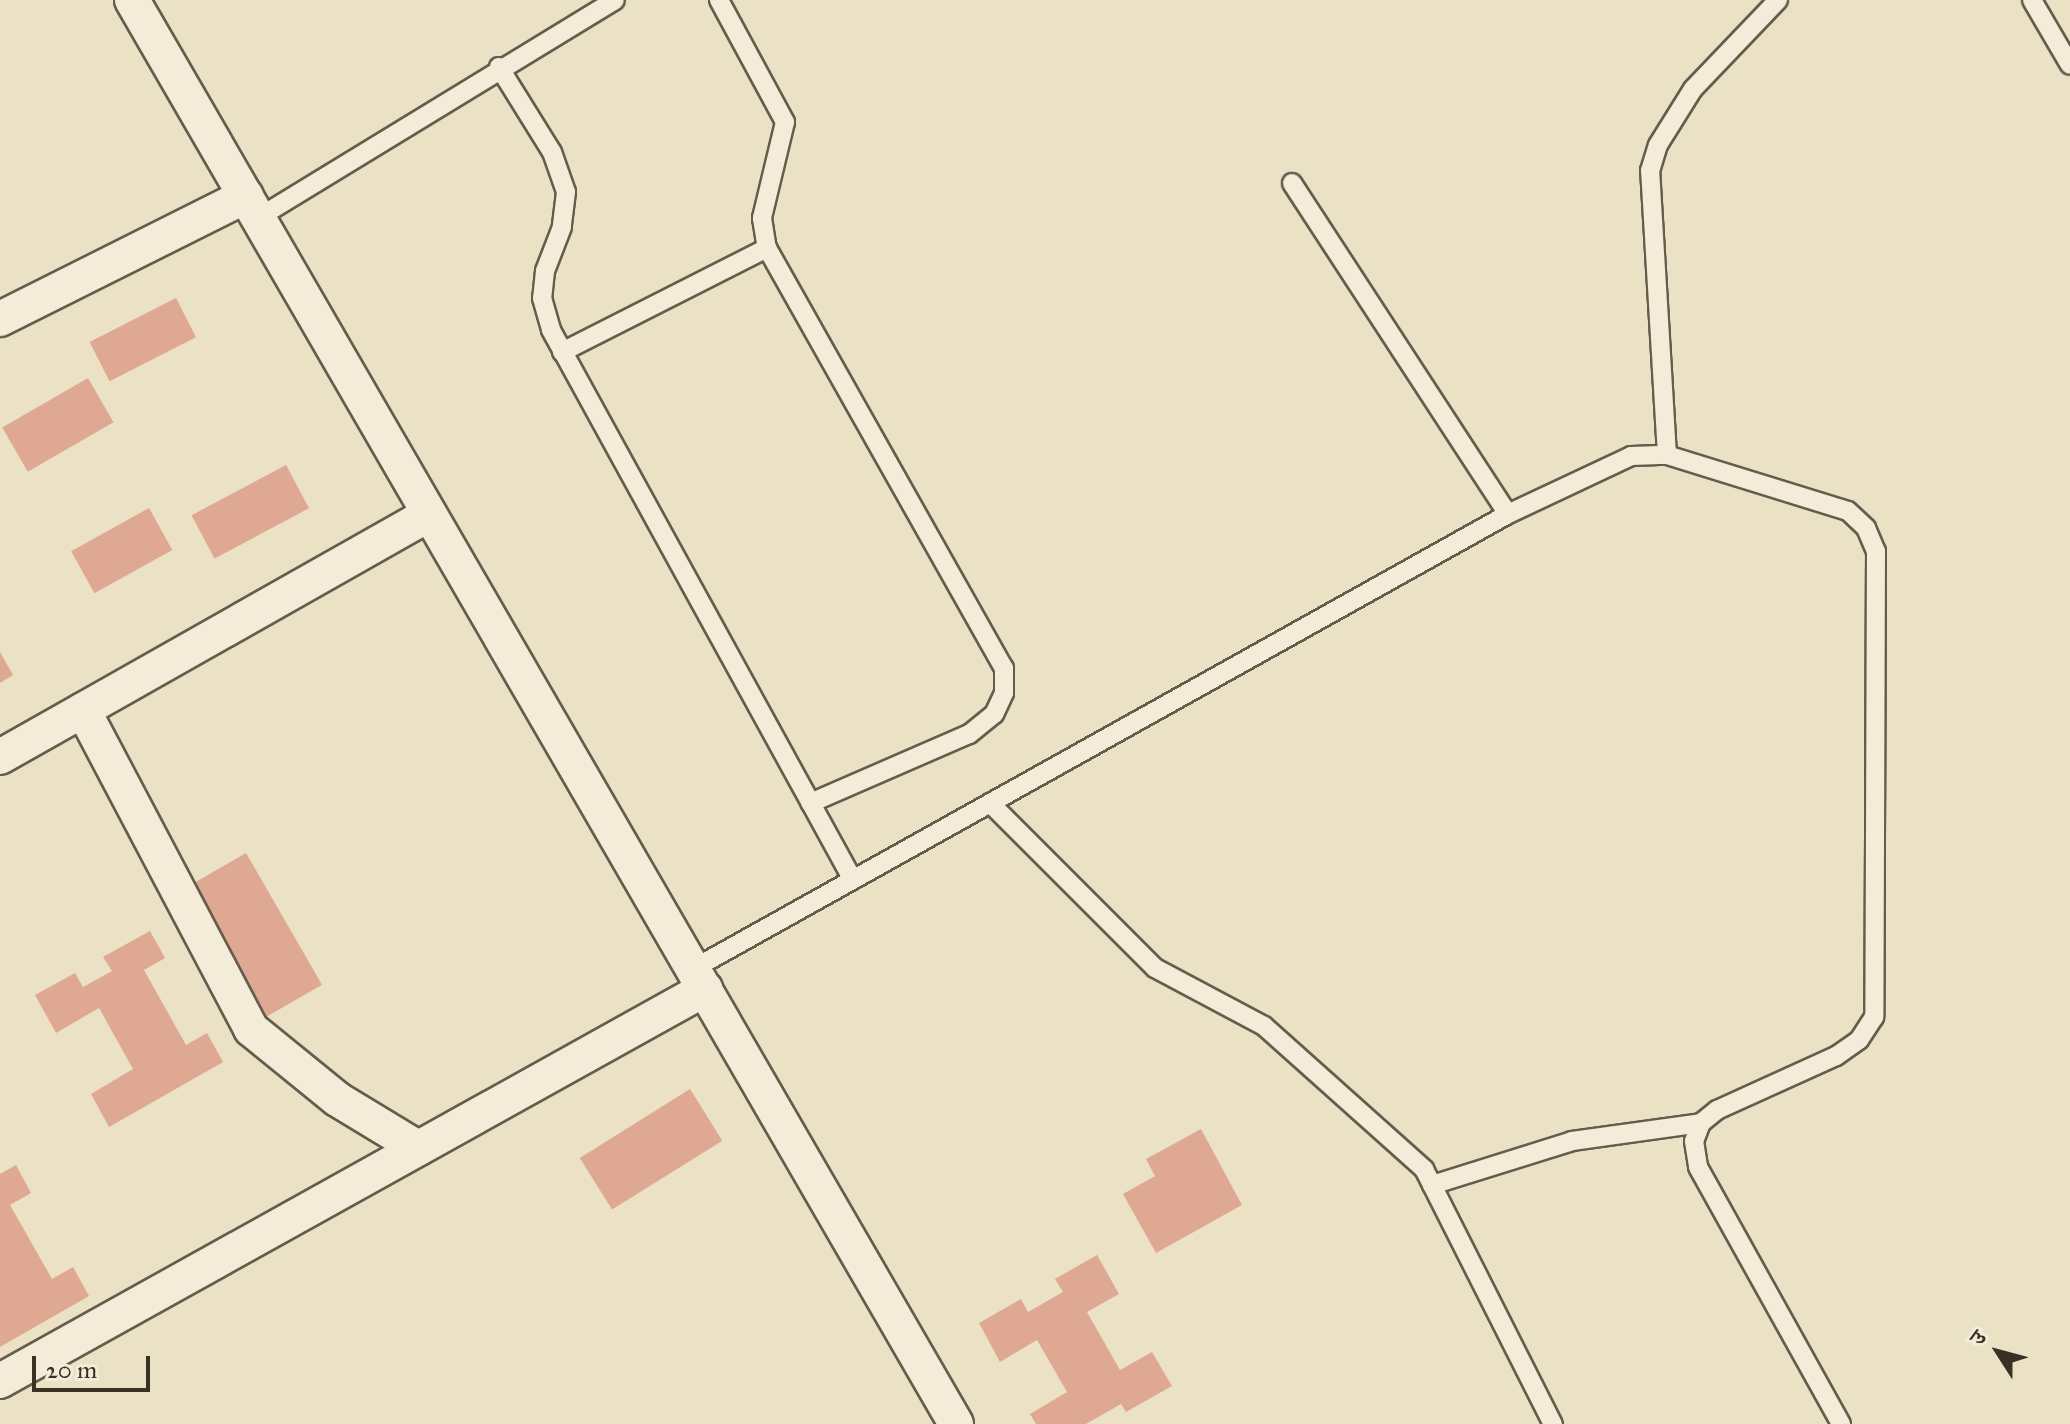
<!DOCTYPE html>
<meta charset="utf-8">
<style>
body{margin:0}
#map{position:relative;width:2070px;height:1424px;overflow:hidden;background:#ebe1c5;font-family:"IM FELL Great Primer","Noto Serif Devanagari",serif}
div>[style]{position:absolute}
[style*='--x']{left:calc(var(--x)*1px);top:calc(var(--y)*1px);width:calc(var(--w)*1px);rotate:calc(var(--a)*1deg)}
.building>*{inset:0;background:#dea893;transform-origin:0 0}
.roads{filter:drop-shadow(2px 0 #675c4c) drop-shadow(-2px 0 #675c4c) drop-shadow(0 2px #675c4c) drop-shadow(0 -2px #675c4c)}
.service>*{height:18px;margin:-9px;padding:0 9px;transform-origin:9px;border-radius:9px;background:#f2ecd9}
.minor>*{height:34px;margin:-17px;padding:0 17px;transform-origin:17px;border-radius:17px;background:#f2ecd9}
span{translate:-50% -50%;white-space:nowrap;text-align:center;line-height:1.15;-webkit-text-stroke:6px #f2ecd9;paint-order:stroke}
.north{position:absolute;left:1958px;top:1312px;width:80px;height:80px;-webkit-text-stroke:6px #f2ecd9;paint-order:stroke;rotate:306deg;font-size:22px;font-weight:700;line-height:32px;text-align:center;color:#3b3024}
.north::after{content:'';display:block;margin:auto;width:28px;height:36px;background:#3b3024;clip-path:polygon(50% 0,100% 100%,50% 72%,0 100%)}
.scale{position:absolute;left:32px;top:1356px;width:118px;height:36px;box-sizing:border-box;border:4px solid #3b3024;border-top:0;padding-left:10px;font-size:24px;line-height:28px;white-space:nowrap;color:#3b3024;-webkit-text-stroke:6px #f2ecd9;paint-order:stroke}
</style>
<div id="map">
<div class="building">
<i style="left:176px;top:298px;width:44px;height:97px;rotate:63deg"></i>
<i style="left:88px;top:378px;width:51px;height:99px;rotate:60deg"></i>
<i style="left:286px;top:465px;width:49px;height:107px;rotate:62deg"></i>
<i style="left:149px;top:508px;width:48px;height:89px;rotate:61deg"></i>
<i style="clip-path:polygon(0 652px,13px 675px,0 683px)"></i>
<i style="left:246px;top:853px;width:152px;height:74px;rotate:60deg"></i>
<i style="clip-path:polygon(150px 931px,165px 958px,144px 970px,186px 1045px,207px 1033px,223px 1062px,109px 1127px,91px 1094px,133px 1069px,99px 1008px,56px 1033px,35px 995px,75px 973px,83px 987px,112px 971px,103px 957px)"></i>
<i style="left:690px;top:1089px;width:61px;height:130px;rotate:58deg"></i>
<i style="clip-path:polygon(1201px 1129px,1242px 1205px,1156px 1253px,1123px 1194px,1155px 1176px,1146px 1159px)"></i>
<i style="clip-path:polygon(16px 1165px,31px 1193px,10px 1205px,52px 1279px,73px 1267px,89px 1296px,0 1347px,0 1174px)"></i>
<i style="clip-path:polygon(1097px 1255px,1119px 1294px,1087px 1312px,1120px 1370px,1152px 1352px,1172px 1386px,1126px 1412px,1121px 1404px,1086px 1424px,1036px 1424px,1030px 1414px,1067px 1392px,1037px 1340px,1000px 1362px,979px 1323px,1021px 1299px,1028px 1312px,1063px 1292px,1055px 1279px)"></i>
</div>
<div class="roads">
<div class="service">
<i style="--x:719;--y:0;--w:139;--a:61.6"></i>
<i style="--x:785;--y:122;--w:99;--a:103.5"></i>
<i style="--x:762;--y:218;--w:30;--a:81"></i>
<i style="--x:767;--y:248;--w:482;--a:60.6"></i>
<i style="--x:1004;--y:668;--w:25;--a:90"></i>
<i style="--x:1004;--y:693;--w:23;--a:115"></i>
<i style="--x:994;--y:714;--w:32;--a:141"></i>
<i style="--x:969;--y:734;--w:173;--a:156.5"></i>
<i style="--x:2032;--y:0;--w:75;--a:59.7"></i>
<i style="--x:499;--y:67;--w:100;--a:58.1"></i>
<i style="--x:552;--y:152;--w:42;--a:70.7"></i>
<i style="--x:566;--y:192;--w:35;--a:97"></i>
<i style="--x:562;--y:227;--w:47;--a:111.1"></i>
<i style="--x:545;--y:271;--w:27;--a:96"></i>
<i style="--x:542;--y:298;--w:33;--a:74"></i>
<i style="--x:551;--y:330;--w:627;--a:61.23"></i>
<i style="--x:1292;--y:183;--w:395;--a:56.9"></i>
<i style="--x:258;--y:218;--w:418;--a:-31.4"></i>
<i style="--x:562;--y:352;--w:230;--a:-26.9"></i>
<i style="--x:1667;--y:455;--w:285;--a:-93.4"></i>
<i style="--x:1650;--y:171;--w:27;--a:-73"></i>
<i style="--x:1658;--y:145;--w:66;--a:-58"></i>
<i style="--x:1693;--y:89;--w:123;--a:-46.3"></i>
<i style="--x:990;--y:803;--w:233;--a:45"></i>
<i style="--x:1155;--y:968;--w:123;--a:28"></i>
<i style="--x:1264;--y:1026;--w:215;--a:41.8"></i>
<i style="--x:1424;--y:1169;--w:286;--a:63.2"></i>
<i style="--x:693;--y:969;--w:933;--a:-29.17"></i>
<i style="--x:1508;--y:514;--w:136;--a:-25.2"></i>
<i style="--x:1631;--y:456;--w:36;--a:-2"></i>
<i style="--x:1667;--y:455;--w:189;--a:17.2"></i>
<i style="--x:1848;--y:511;--w:25;--a:43"></i>
<i style="--x:1866;--y:528;--w:25;--a:67"></i>
<i style="--x:1876;--y:551;--w:466;--a:90.2"></i>
<i style="--x:1874;--y:1017;--w:27;--a:123"></i>
<i style="--x:1859;--y:1040;--w:28;--a:145"></i>
<i style="--x:1836;--y:1056;--w:131;--a:155.6"></i>
<i style="--x:1717;--y:1110;--w:21;--a:141"></i>
<i style="--x:1701;--y:1123;--w:19;--a:111"></i>
<i style="--x:1694;--y:1141;--w:26;--a:81"></i>
<i style="--x:1698;--y:1167;--w:294;--a:60.9"></i>
<i style="--x:1432;--y:1185;--w:147;--a:-17.4"></i>
<i style="--x:1572;--y:1141;--w:130;--a:-7.9"></i>
</div>
<div class="minor">
<i style="--x:132;--y:0;--w:1645;--a:59.94"></i>
<i style="--x:0;--y:319;--w:275;--a:-26.6"></i>
<i style="--x:83;--y:710;--w:361;--a:62.2"></i>
<i style="--x:251;--y:1029;--w:111;--a:39.1"></i>
<i style="--x:337;--y:1099;--w:95;--a:31.2"></i>
<i style="--x:0;--y:757;--w:493;--a:-29.5"></i>
<i style="--x:0;--y:1381;--w:807;--a:-29.08"></i>
</div>
</div>
<div class="north">उ</div>
<div class="scale">20 m</div>
</div>
